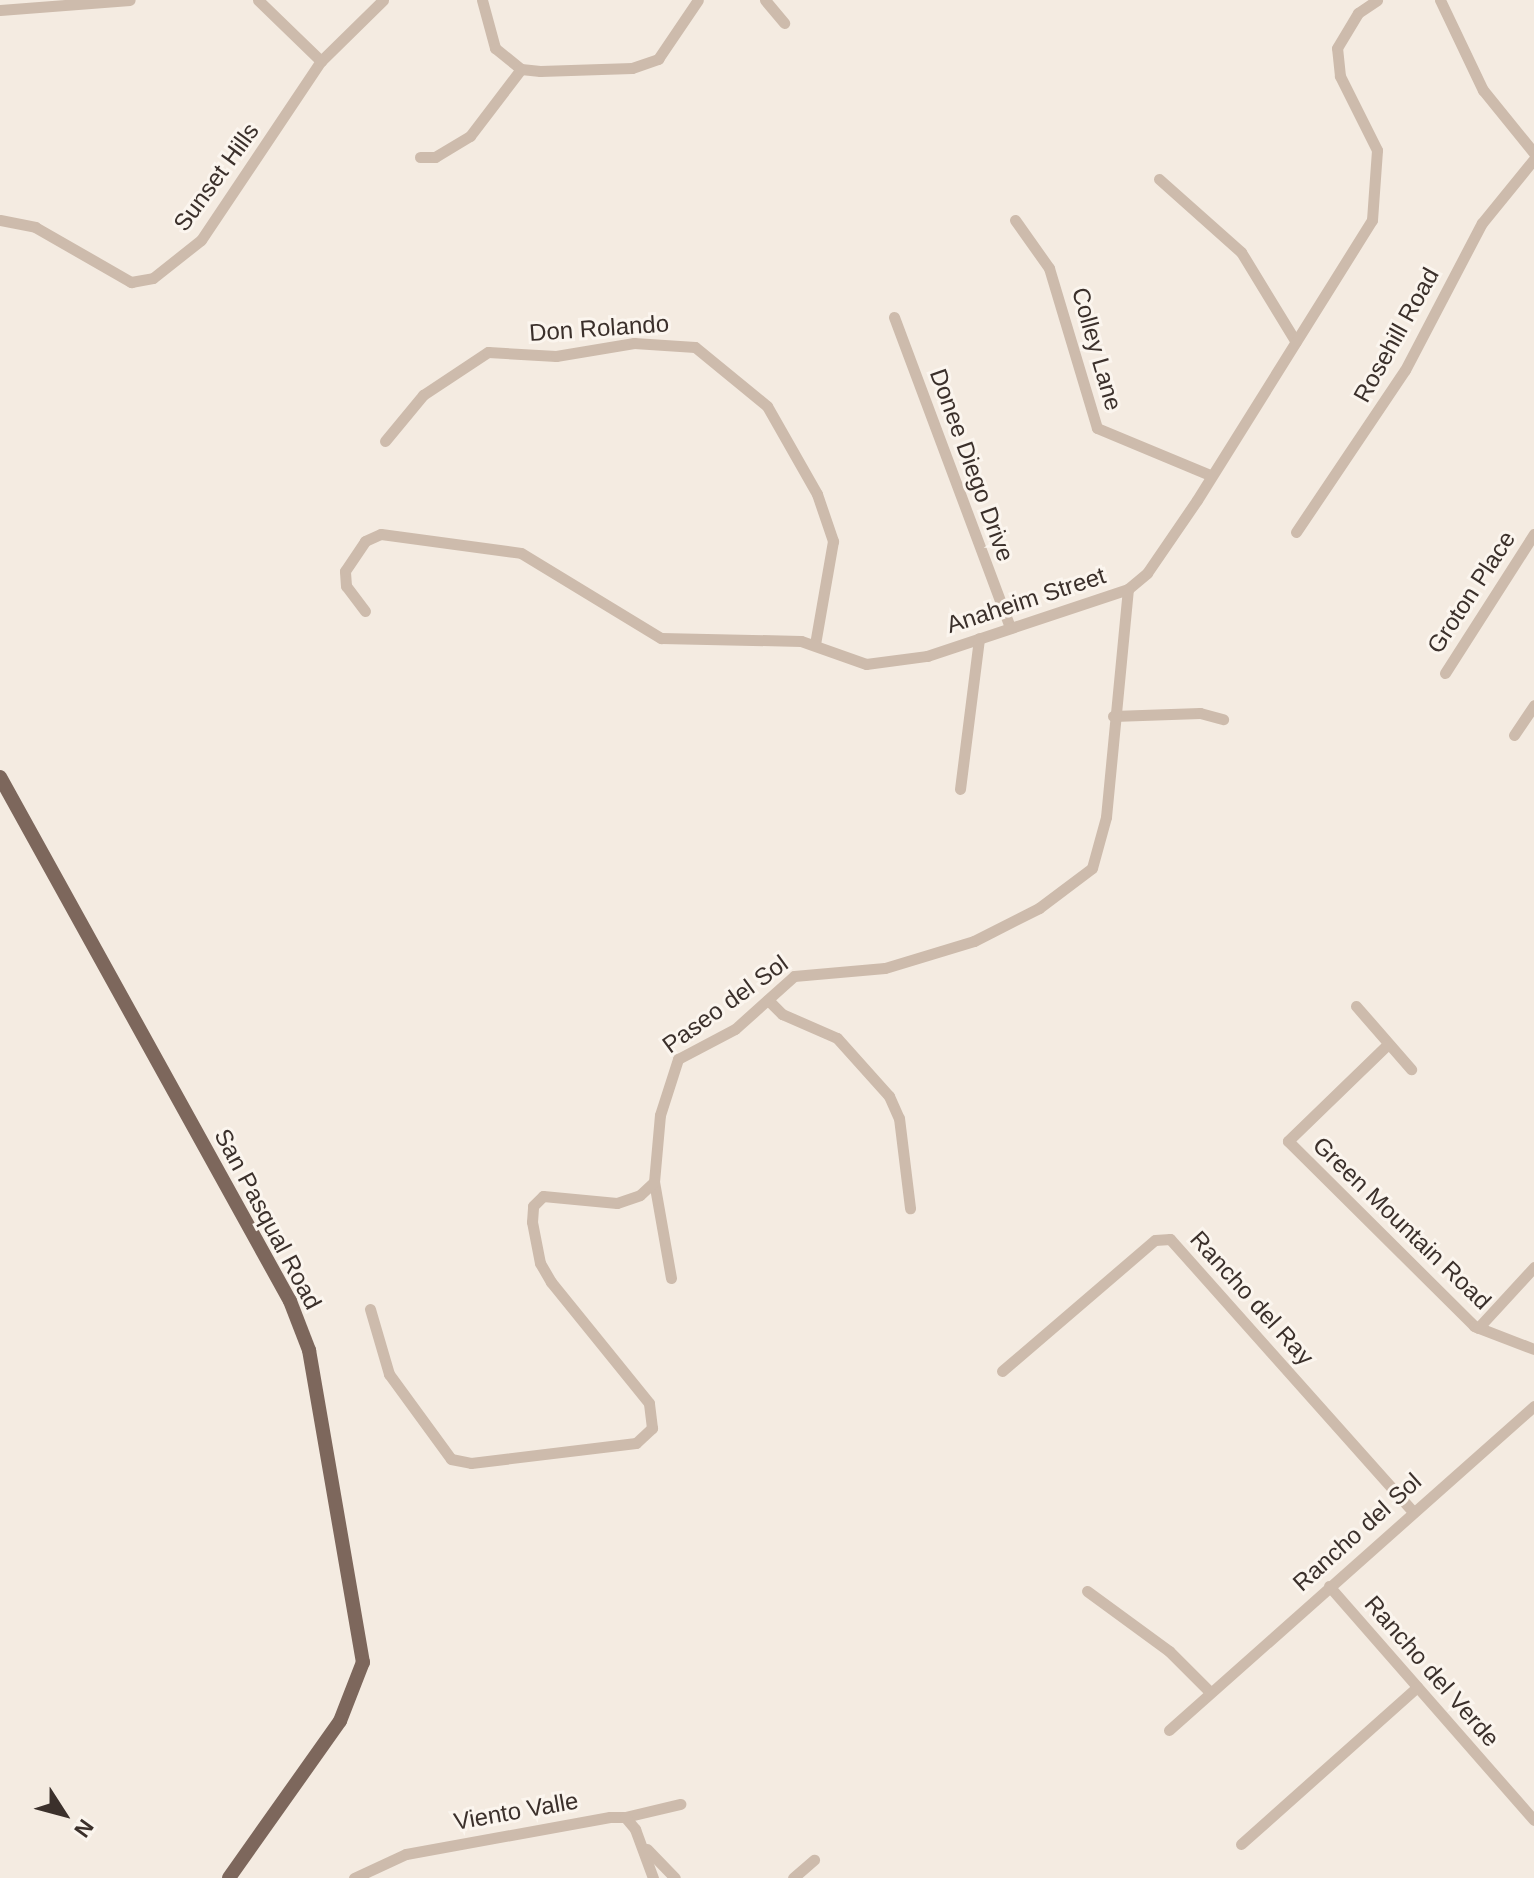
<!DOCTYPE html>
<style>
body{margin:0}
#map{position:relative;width:1534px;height:1878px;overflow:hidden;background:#f4ebe1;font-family:Helvetica,sans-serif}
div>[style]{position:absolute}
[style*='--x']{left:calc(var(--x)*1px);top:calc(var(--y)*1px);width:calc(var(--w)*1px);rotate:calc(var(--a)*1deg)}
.minor>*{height:11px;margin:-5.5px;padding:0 5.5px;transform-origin:5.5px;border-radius:5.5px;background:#cdbbac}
.major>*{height:14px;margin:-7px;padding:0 7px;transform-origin:7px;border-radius:7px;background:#7d675c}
span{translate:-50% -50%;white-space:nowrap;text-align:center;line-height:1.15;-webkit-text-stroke:6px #fbf5ee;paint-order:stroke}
.street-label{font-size:24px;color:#3b302b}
.north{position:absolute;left:24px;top:1774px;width:80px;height:80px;-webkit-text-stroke:6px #fbf5ee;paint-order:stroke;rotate:126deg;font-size:22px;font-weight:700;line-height:32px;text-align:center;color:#3b302b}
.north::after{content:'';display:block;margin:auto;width:28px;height:36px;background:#3b302b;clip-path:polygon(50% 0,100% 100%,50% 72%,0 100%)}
</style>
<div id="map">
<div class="minor">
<i style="--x:258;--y:0;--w:88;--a:44.1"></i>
<i style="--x:482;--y:0;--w:50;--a:74.8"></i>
<i style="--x:495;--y:48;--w:33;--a:39"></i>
<i style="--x:521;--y:69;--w:19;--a:6"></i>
<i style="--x:540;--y:71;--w:92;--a:-1.9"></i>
<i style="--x:632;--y:68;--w:28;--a:-19"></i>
<i style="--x:658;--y:59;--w:71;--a:-55.9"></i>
<i style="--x:765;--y:0;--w:30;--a:50"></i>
<i style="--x:1440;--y:0;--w:100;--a:64.5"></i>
<i style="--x:1483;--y:90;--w:81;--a:51"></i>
<i style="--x:0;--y:10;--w:130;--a:-4.4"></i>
<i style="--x:420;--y:157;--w:15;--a:0"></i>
<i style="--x:435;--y:157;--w:41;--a:-31"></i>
<i style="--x:470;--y:136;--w:84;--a:-52.7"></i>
<i style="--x:1159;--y:179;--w:110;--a:41.7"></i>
<i style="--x:1241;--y:252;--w:105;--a:58.6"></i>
<i style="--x:0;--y:220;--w:36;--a:11"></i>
<i style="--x:35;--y:227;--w:111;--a:29.8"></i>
<i style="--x:131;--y:282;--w:22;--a:-10"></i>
<i style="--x:153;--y:278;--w:61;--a:-38.4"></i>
<i style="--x:201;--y:240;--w:216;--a:-56.2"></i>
<i style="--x:321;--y:61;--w:87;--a:-44.5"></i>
<i style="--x:1015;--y:220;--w:59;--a:54.7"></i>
<i style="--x:1049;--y:268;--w:167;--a:73.3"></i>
<i style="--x:1097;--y:428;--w:122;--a:22.6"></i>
<i style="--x:894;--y:317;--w:332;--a:69.5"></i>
<i style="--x:385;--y:441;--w:60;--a:-50.4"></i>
<i style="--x:423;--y:395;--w:78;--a:-33.5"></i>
<i style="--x:488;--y:352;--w:68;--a:3.4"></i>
<i style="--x:556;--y:356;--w:79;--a:-9.5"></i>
<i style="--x:634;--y:343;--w:61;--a:3.8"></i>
<i style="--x:695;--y:347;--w:93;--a:39.3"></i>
<i style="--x:767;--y:406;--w:101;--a:60.4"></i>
<i style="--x:817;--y:494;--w:50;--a:71.2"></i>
<i style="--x:833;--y:541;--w:105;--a:99.9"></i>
<i style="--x:1296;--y:532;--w:195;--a:-56.1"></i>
<i style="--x:1405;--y:370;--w:166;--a:-62.4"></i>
<i style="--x:1482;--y:223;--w:82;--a:-50.9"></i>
<i style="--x:365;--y:611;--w:31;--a:-127"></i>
<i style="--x:346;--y:586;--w:15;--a:-94"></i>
<i style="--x:345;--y:571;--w:36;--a:-56"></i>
<i style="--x:365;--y:541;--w:17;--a:-24"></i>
<i style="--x:381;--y:534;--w:141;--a:7.7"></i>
<i style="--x:521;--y:553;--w:164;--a:31.3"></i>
<i style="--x:661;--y:638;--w:140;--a:1.2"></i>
<i style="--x:801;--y:641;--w:69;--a:19.5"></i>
<i style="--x:866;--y:664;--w:62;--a:-7.5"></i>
<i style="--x:927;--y:656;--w:212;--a:-18.4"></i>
<i style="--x:1128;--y:589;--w:25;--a:-40"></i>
<i style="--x:1147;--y:573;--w:88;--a:-55.6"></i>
<i style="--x:1197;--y:500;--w:330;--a:-58"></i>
<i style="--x:1372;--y:220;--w:70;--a:-85.9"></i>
<i style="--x:1377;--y:150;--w:83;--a:-116.6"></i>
<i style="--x:1340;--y:76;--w:28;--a:-96"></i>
<i style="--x:1337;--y:48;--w:41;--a:-59"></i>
<i style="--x:1358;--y:13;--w:23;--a:-34"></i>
<i style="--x:1445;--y:673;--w:165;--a:-57.4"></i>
<i style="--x:1113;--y:716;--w:87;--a:-2"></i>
<i style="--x:1200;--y:713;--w:24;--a:15"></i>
<i style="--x:1514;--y:735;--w:36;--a:-56"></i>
<i style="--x:960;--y:789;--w:152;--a:-82.8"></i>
<i style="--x:768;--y:1000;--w:20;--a:45"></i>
<i style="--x:782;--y:1014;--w:60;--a:23.6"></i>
<i style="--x:837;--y:1038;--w:78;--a:48.1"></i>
<i style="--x:889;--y:1096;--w:24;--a:66"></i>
<i style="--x:899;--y:1118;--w:91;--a:83"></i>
<i style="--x:1356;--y:1006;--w:84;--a:48.9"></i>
<i style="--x:1387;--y:1045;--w:138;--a:135.9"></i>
<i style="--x:1288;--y:1141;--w:262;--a:44.8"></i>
<i style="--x:1474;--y:1326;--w:64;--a:21"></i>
<i style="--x:671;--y:1278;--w:97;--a:-100"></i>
<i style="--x:654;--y:1182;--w:67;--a:-84.9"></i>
<i style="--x:660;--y:1115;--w:59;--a:-72.2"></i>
<i style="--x:678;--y:1059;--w:64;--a:-27.8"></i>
<i style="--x:735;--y:1029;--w:79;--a:-41.9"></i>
<i style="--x:794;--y:976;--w:91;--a:-5"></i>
<i style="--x:885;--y:968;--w:93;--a:-16.9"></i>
<i style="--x:974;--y:941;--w:73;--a:-26.9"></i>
<i style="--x:1039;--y:908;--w:66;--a:-37"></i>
<i style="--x:1092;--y:868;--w:53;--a:-74.6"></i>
<i style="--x:1106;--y:817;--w:229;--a:-84.5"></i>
<i style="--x:370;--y:1309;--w:68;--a:73.7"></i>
<i style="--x:389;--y:1374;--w:105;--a:53.9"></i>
<i style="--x:451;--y:1459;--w:20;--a:11"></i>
<i style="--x:471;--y:1463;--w:166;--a:-6.9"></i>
<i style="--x:636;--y:1443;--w:22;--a:-43"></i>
<i style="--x:652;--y:1428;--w:25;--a:-97"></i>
<i style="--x:649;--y:1403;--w:156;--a:-129"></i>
<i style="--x:551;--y:1282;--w:22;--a:-120"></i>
<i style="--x:540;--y:1263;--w:42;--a:-101"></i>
<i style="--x:532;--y:1222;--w:16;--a:-86"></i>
<i style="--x:533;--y:1206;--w:14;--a:-45"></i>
<i style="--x:543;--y:1196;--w:74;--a:5.4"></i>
<i style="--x:617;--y:1203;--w:24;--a:-19"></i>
<i style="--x:640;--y:1195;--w:19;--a:-43"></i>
<i style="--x:1478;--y:1328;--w:83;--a:-47.4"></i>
<i style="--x:1002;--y:1371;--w:201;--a:-40.6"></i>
<i style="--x:1155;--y:1240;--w:15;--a:-4"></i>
<i style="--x:1170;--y:1239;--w:365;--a:48.3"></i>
<i style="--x:1329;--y:1586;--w:311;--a:48.8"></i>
<i style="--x:1087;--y:1591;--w:102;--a:36.2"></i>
<i style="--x:1169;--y:1651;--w:58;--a:45"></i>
<i style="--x:1169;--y:1730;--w:488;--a:-41.6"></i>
<i style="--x:625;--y:1817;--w:57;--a:-13.3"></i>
<i style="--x:1241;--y:1844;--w:236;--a:-41.7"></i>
<i style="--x:647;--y:1849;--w:40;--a:46"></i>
<i style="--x:354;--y:1878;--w:57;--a:-24.8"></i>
<i style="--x:406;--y:1854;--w:207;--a:-10.3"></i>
<i style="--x:610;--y:1817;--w:15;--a:0"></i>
<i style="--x:625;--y:1817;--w:16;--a:50"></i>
<i style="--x:635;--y:1829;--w:52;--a:69.8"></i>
<i style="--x:793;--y:1878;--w:28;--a:-41"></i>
</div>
<div class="major">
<i style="--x:0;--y:777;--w:599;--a:61.04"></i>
<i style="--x:290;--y:1301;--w:53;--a:68.8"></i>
<i style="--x:309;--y:1350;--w:317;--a:80.2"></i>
<i style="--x:363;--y:1662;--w:63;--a:111.3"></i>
<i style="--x:340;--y:1721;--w:192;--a:125.3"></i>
</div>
<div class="street-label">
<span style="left:216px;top:177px;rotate:-54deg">Sunset Hills</span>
<span style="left:599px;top:328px;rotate:-4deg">Don Rolando</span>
<span style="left:1396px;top:335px;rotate:-61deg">Rosehill Road</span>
<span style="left:1097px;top:349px;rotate:74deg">Colley Lane</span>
<span style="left:972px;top:465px;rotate:70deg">Donee Diego Drive</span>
<span style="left:1471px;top:592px;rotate:-57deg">Groton Place</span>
<span style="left:1026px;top:600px;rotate:-18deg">Anaheim Street</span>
<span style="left:725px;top:1004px;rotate:-36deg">Paseo del Sol</span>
<span style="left:268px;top:1219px;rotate:62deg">San Pasqual Road</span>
<span style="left:1402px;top:1223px;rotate:44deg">Green Mountain Road</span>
<span style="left:1252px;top:1298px;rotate:48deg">Rancho del Ray</span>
<span style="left:1357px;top:1532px;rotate:-42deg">Rancho del Sol</span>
<span style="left:1432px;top:1671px;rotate:49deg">Rancho del Verde</span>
<span style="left:516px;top:1811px;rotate:-10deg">Viento Valle</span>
</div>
<div class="north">N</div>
</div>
